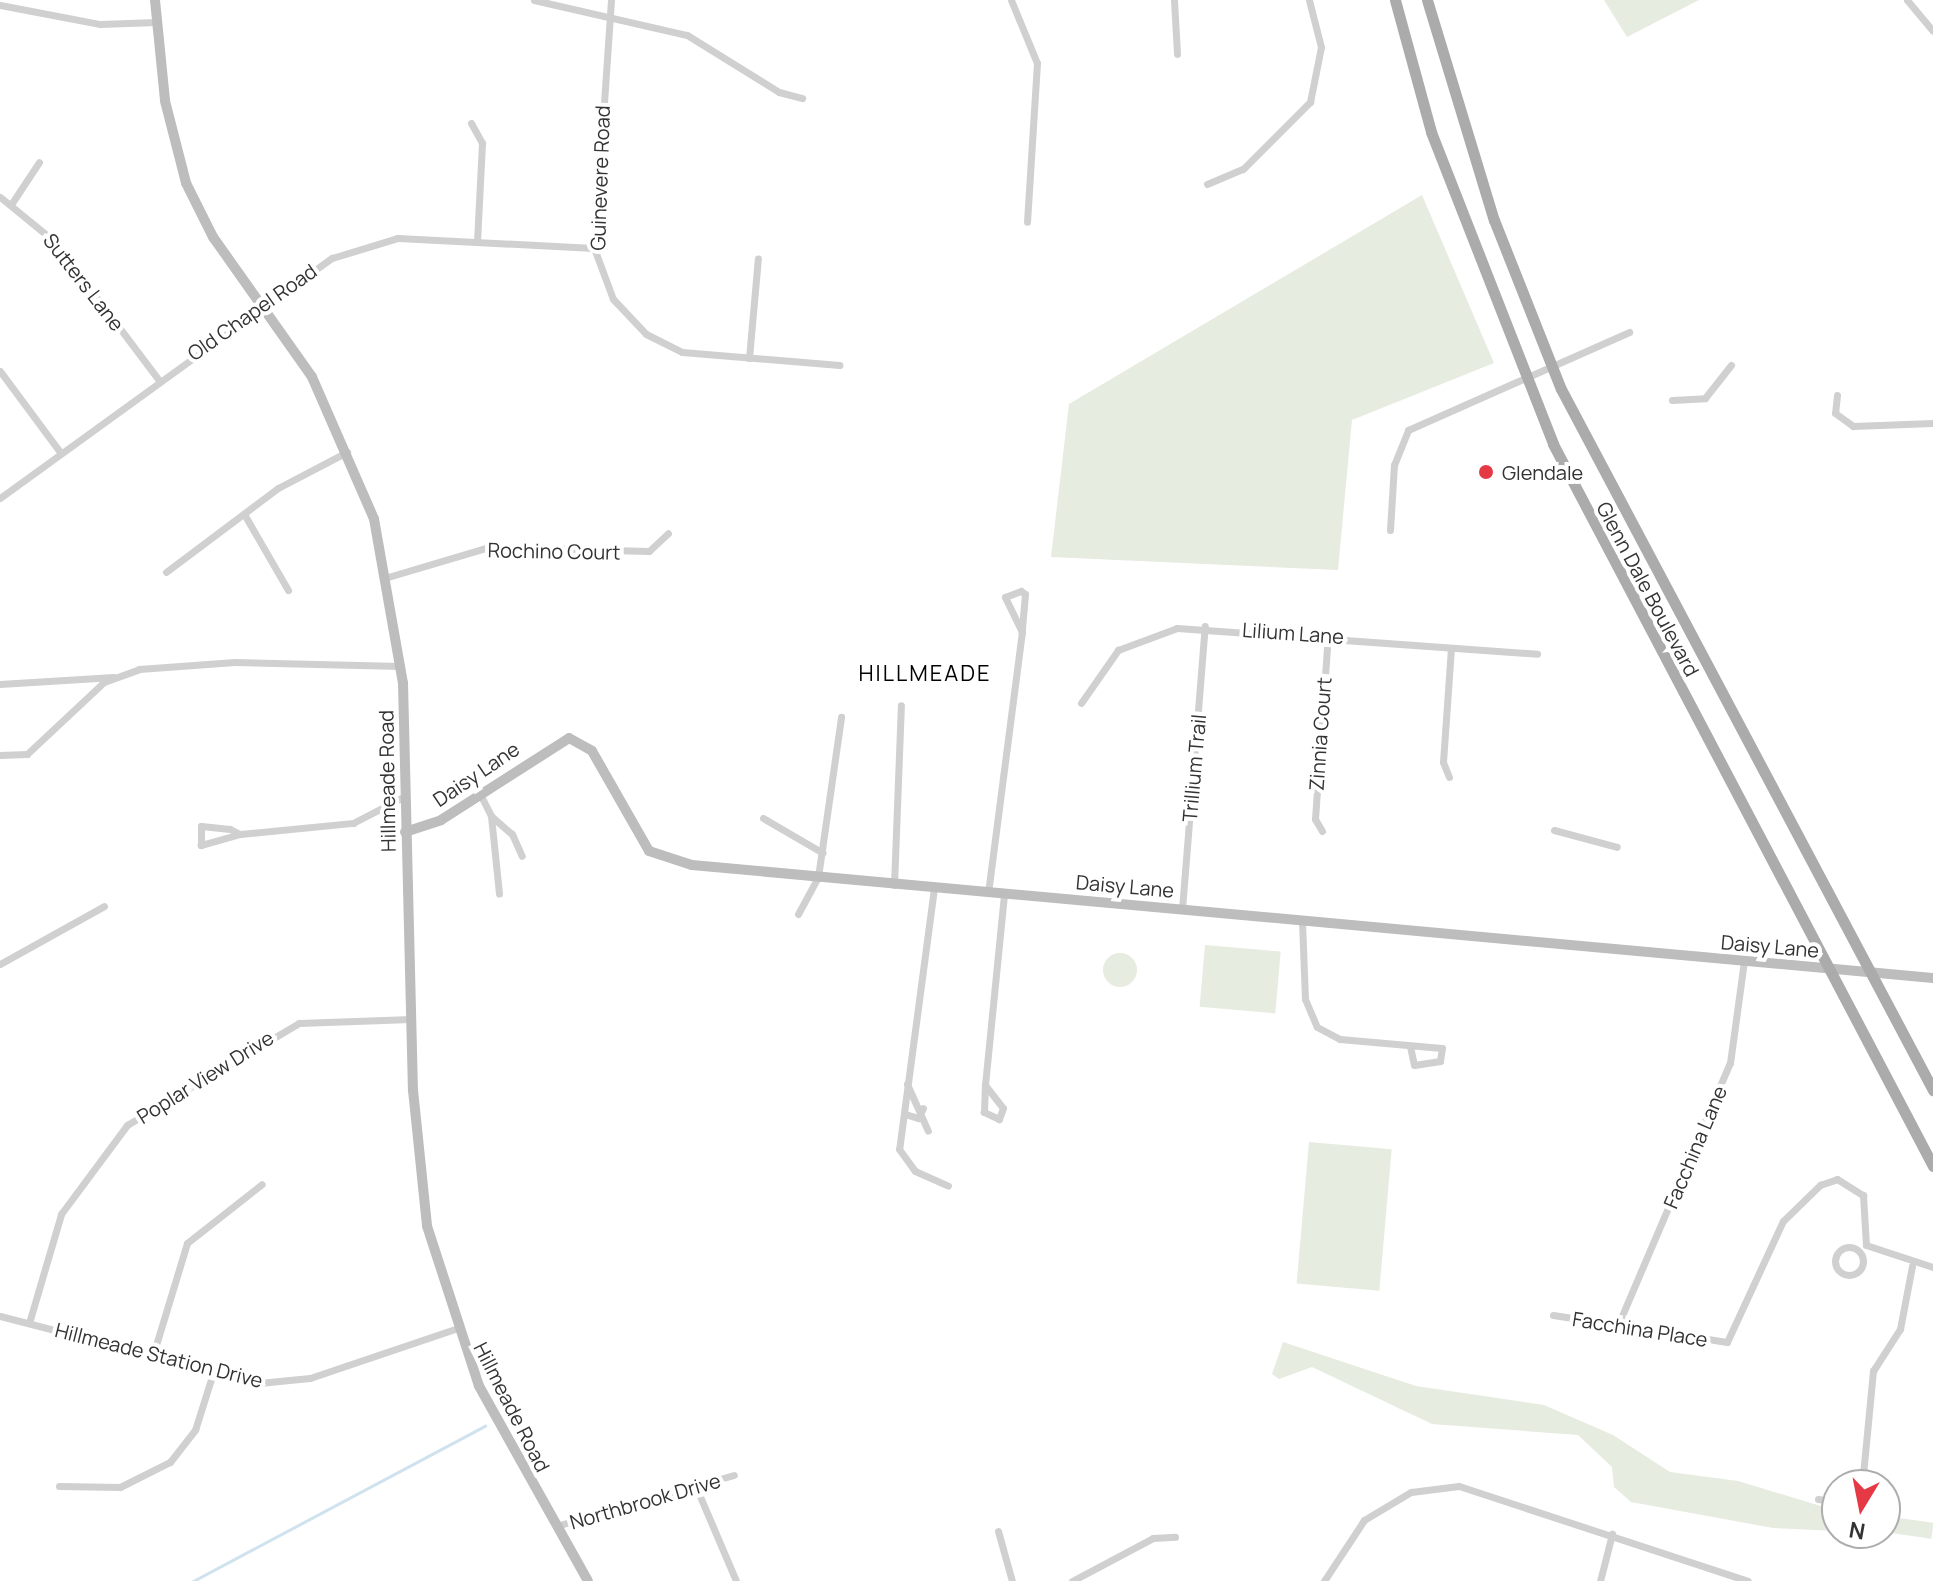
<!DOCTYPE html>
<style>
body{margin:0}
#map{position:relative;width:1933px;height:1581px;overflow:hidden;background:#fff;font-family:Manrope,sans-serif}
div>[style]{position:absolute}
[style*='--x']{left:calc(var(--x)*1px);top:calc(var(--y)*1px);width:calc(var(--w)*1px);rotate:calc(var(--a)*1deg)}
.green>*{inset:0;background:#e6ecdf;transform-origin:0 0}
.round{border-radius:50%}
.stream>*{height:3px;margin:-1.5px;padding:0 1.5px;transform-origin:1.5px;border-radius:1.5px;background:#cfe2ee}
.street>*{height:7px;margin:-3.5px;padding:0 3.5px;transform-origin:3.5px;border-radius:3.5px;background:#d0d0d0}
.street>.ring{margin:-3.5px;padding:0;box-sizing:content-box;background:none;border:7px solid #d0d0d0;border-radius:50%}
.secondary>*{height:10px;margin:-5px;padding:0 5px;transform-origin:5px;border-radius:5px;background:#bdbdbd}
.primary>*{height:11px;margin:-5.5px;padding:0 5.5px;transform-origin:5.5px;border-radius:5.5px;background:#ababab}
.dots>*{width:22px;height:22px;translate:-50% -50%;box-sizing:border-box;border:4px solid #fff;border-radius:50%}
span{translate:-50% -50%;white-space:nowrap;text-align:center;line-height:1.15;-webkit-text-stroke:8px #fff;paint-order:stroke}
.street-label{font-size:20px;color:#333}
.poi-label{font-size:20px;color:#333}
.left{translate:0 -50%;text-align:left}
.neighbourhood-label{font-size:22px;color:#000;letter-spacing:2px}
.north{position:absolute;left:1821px;top:1469px;width:80px;height:80px;box-sizing:border-box;background:#fff;border:2px solid #adadad;border-radius:50%;rotate:190deg;font-size:22px;font-weight:700;line-height:32px;text-align:center;color:#333}
.north::after{content:'';display:block;margin:auto;width:28px;height:36px;background:#e63946;clip-path:polygon(50% 0,100% 100%,50% 72%,0 100%)}
</style>
<div id="map">
<div class="green">
<i style="clip-path:polygon(1604px 0,1699px 0,1627px 37px)"></i>
<i style="clip-path:polygon(1422px 195px,1494px 363px,1352px 420px,1338px 570px,1051px 557px,1069px 404px)"></i>
<i style="left:1205px;top:945px;width:76px;height:62px;rotate:5deg"></i>
<i class="round" style="left:1103px;top:953px;width:34px;height:34px"></i>
<i style="left:1309px;top:1142px;width:83px;height:142px;rotate:5deg"></i>
<i style="clip-path:polygon(1283px 1342px,1416px 1386px,1544px 1405px,1613px 1435px,1670px 1472px,1738px 1481px,1837px 1511px,1837px 1531px,1773px 1528px,1631px 1502px,1614px 1487px,1612px 1467px,1578px 1435px,1432px 1424px,1312px 1367px,1279px 1379px,1272px 1374px)"></i>
<i style="left:1885px;top:1516px;width:49px;height:16px;rotate:8deg"></i>
</div>
<div class="stream">
<i style="--x:193;--y:1581;--w:331;--a:-28"></i>
</div>
<div class="street">
<i style="--x:534;--y:0;--w:157;--a:12.9"></i>
<i style="--x:687;--y:35;--w:108;--a:31.8"></i>
<i style="--x:779;--y:92;--w:24;--a:15"></i>
<i style="--x:611;--y:0;--w:249;--a:93.9"></i>
<i style="--x:594;--y:248;--w:54;--a:69.6"></i>
<i style="--x:613;--y:299;--w:48;--a:46.7"></i>
<i style="--x:646;--y:334;--w:40;--a:26.6"></i>
<i style="--x:682;--y:352;--w:158;--a:4.7"></i>
<i style="--x:1011;--y:0;--w:68;--a:67.6"></i>
<i style="--x:1037;--y:63;--w:159;--a:93.6"></i>
<i style="--x:1174;--y:0;--w:54;--a:86.8"></i>
<i style="--x:1907;--y:0;--w:40;--a:50"></i>
<i style="--x:0;--y:5;--w:102;--a:10.8"></i>
<i style="--x:100;--y:24;--w:57;--a:-2"></i>
<i style="--x:471;--y:123;--w:23;--a:61"></i>
<i style="--x:482;--y:143;--w:99;--a:92.9"></i>
<i style="--x:1207;--y:184;--w:39;--a:-23"></i>
<i style="--x:1243;--y:169;--w:95;--a:-45"></i>
<i style="--x:1310;--y:102;--w:56;--a:-78.7"></i>
<i style="--x:1321;--y:47;--w:49;--a:-104.3"></i>
<i style="--x:0;--y:197;--w:70;--a:39.2"></i>
<i style="--x:54;--y:241;--w:173;--a:53"></i>
<i style="--x:12;--y:203;--w:49;--a:-56.6"></i>
<i style="--x:749;--y:358;--w:100;--a:-84.9"></i>
<i style="--x:0;--y:371;--w:101;--a:53.5"></i>
<i style="--x:1837;--y:395;--w:18;--a:96"></i>
<i style="--x:1835;--y:413;--w:22;--a:36"></i>
<i style="--x:1853;--y:426;--w:80;--a:-2.1"></i>
<i style="--x:1672;--y:400;--w:33;--a:-3"></i>
<i style="--x:1705;--y:398;--w:42;--a:-51.8"></i>
<i style="--x:0;--y:498;--w:410;--a:-35.9"></i>
<i style="--x:332;--y:258;--w:69;--a:-16.9"></i>
<i style="--x:398;--y:238;--w:196;--a:2.9"></i>
<i style="--x:244;--y:514;--w:88;--a:59.9"></i>
<i style="--x:1390;--y:530;--w:65;--a:-86.5"></i>
<i style="--x:1394;--y:465;--w:38;--a:-68"></i>
<i style="--x:1408;--y:430;--w:242;--a:-23.9"></i>
<i style="--x:166;--y:572;--w:140;--a:-36.9"></i>
<i style="--x:278;--y:488;--w:78;--a:-27.6"></i>
<i style="--x:388;--y:577;--w:105;--a:-16.5"></i>
<i style="--x:489;--y:547;--w:160;--a:1.4"></i>
<i style="--x:649;--y:551;--w:26;--a:-43"></i>
<i style="--x:1021;--y:591;--w:5;--a:37"></i>
<i style="--x:1025;--y:594;--w:38;--a:95"></i>
<i style="--x:1022;--y:632;--w:39;--a:-116"></i>
<i style="--x:1005;--y:597;--w:17;--a:-21"></i>
<i style="--x:0;--y:684;--w:114;--a:-3.5"></i>
<i style="--x:1081;--y:703;--w:65;--a:-55.1"></i>
<i style="--x:1118;--y:650;--w:63;--a:-20.4"></i>
<i style="--x:1177;--y:628;--w:361;--a:4.1"></i>
<i style="--x:0;--y:755;--w:27;--a:-2"></i>
<i style="--x:27;--y:754;--w:105;--a:-43.1"></i>
<i style="--x:104;--y:682;--w:37;--a:-20"></i>
<i style="--x:139;--y:669;--w:96;--a:-4.2"></i>
<i style="--x:235;--y:662;--w:166;--a:1.4"></i>
<i style="--x:1449;--y:777;--w:16;--a:-112"></i>
<i style="--x:1443;--y:762;--w:114;--a:-86"></i>
<i style="--x:481;--y:796;--w:22;--a:63"></i>
<i style="--x:491;--y:816;--w:78;--a:84.1"></i>
<i style="--x:491;--y:816;--w:28;--a:41"></i>
<i style="--x:512;--y:834;--w:24;--a:66"></i>
<i style="--x:763;--y:818;--w:69;--a:30.3"></i>
<i style="--x:201;--y:826;--w:29;--a:6"></i>
<i style="--x:230;--y:829;--w:11;--a:27"></i>
<i style="--x:240;--y:834;--w:41;--a:164.2"></i>
<i style="--x:201;--y:845;--w:19;--a:-90"></i>
<i style="--x:1554;--y:830;--w:65;--a:15.1"></i>
<i style="--x:1322;--y:831;--w:14;--a:-120"></i>
<i style="--x:1315;--y:819;--w:184;--a:-86"></i>
<i style="--x:240;--y:834;--w:114;--a:-5.6"></i>
<i style="--x:353;--y:823;--w:59;--a:-27.4"></i>
<i style="--x:894;--y:885;--w:180;--a:-87.8"></i>
<i style="--x:934;--y:888;--w:263;--a:97.6"></i>
<i style="--x:899;--y:1149;--w:27;--a:54"></i>
<i style="--x:915;--y:1171;--w:36;--a:24"></i>
<i style="--x:988;--y:893;--w:263;--a:-82.6"></i>
<i style="--x:1182;--y:909;--w:284;--a:-85.4"></i>
<i style="--x:798;--y:914;--w:42;--a:-61.6"></i>
<i style="--x:818;--y:877;--w:162;--a:-81.8"></i>
<i style="--x:1302;--y:921;--w:78;--a:87.8"></i>
<i style="--x:1305;--y:999;--w:30;--a:67"></i>
<i style="--x:1317;--y:1027;--w:26;--a:28"></i>
<i style="--x:1340;--y:1039;--w:102;--a:5"></i>
<i style="--x:1442;--y:1048;--w:13;--a:99"></i>
<i style="--x:1440;--y:1061;--w:26;--a:171"></i>
<i style="--x:1414;--y:1065;--w:19;--a:-102"></i>
<i style="--x:0;--y:964;--w:119;--a:-29.1"></i>
<i style="--x:907;--y:1084;--w:51;--a:65.9"></i>
<i style="--x:985;--y:1085;--w:192;--a:-84.3"></i>
<i style="--x:985;--y:1085;--w:29;--a:52"></i>
<i style="--x:1003;--y:1108;--w:12;--a:110"></i>
<i style="--x:999;--y:1119;--w:17;--a:-155"></i>
<i style="--x:984;--y:1112;--w:27;--a:-88"></i>
<i style="--x:905;--y:1114;--w:14;--a:17"></i>
<i style="--x:918;--y:1118;--w:11;--a:-63"></i>
<i class="ring" style="left:1835px;top:1247px;width:21px;height:21px"></i>
<i style="--x:1553;--y:1315;--w:176;--a:8.8"></i>
<i style="--x:1727;--y:1342;--w:133;--a:-65.2"></i>
<i style="--x:1783;--y:1221;--w:52;--a:-44.2"></i>
<i style="--x:1820;--y:1185;--w:18;--a:-19"></i>
<i style="--x:1837;--y:1179;--w:31;--a:32"></i>
<i style="--x:1863;--y:1195;--w:50;--a:86.6"></i>
<i style="--x:1866;--y:1245;--w:71;--a:18.2"></i>
<i style="--x:0;--y:1316;--w:268;--a:14.5"></i>
<i style="--x:259;--y:1383;--w:51;--a:-5.6"></i>
<i style="--x:310;--y:1378;--w:153;--a:-18.7"></i>
<i style="--x:29;--y:1323;--w:114;--a:-73.6"></i>
<i style="--x:61;--y:1214;--w:111;--a:-53.4"></i>
<i style="--x:127;--y:1125;--w:200;--a:-30.7"></i>
<i style="--x:299;--y:1023;--w:112;--a:-2"></i>
<i style="--x:1618;--y:1325;--w:285;--a:-66.9"></i>
<i style="--x:1730;--y:1063;--w:103;--a:-82.2"></i>
<i style="--x:153;--y:1355;--w:117;--a:-73.1"></i>
<i style="--x:187;--y:1243;--w:95;--a:-38.2"></i>
<i style="--x:1862;--y:1485;--w:115;--a:-84.5"></i>
<i style="--x:1873;--y:1371;--w:50;--a:-57.3"></i>
<i style="--x:1900;--y:1329;--w:64;--a:-79.2"></i>
<i style="--x:59;--y:1486;--w:61;--a:0.9"></i>
<i style="--x:120;--y:1487;--w:56;--a:-26.6"></i>
<i style="--x:170;--y:1462;--w:41;--a:-52"></i>
<i style="--x:195;--y:1430;--w:60;--a:-72.5"></i>
<i style="--x:696;--y:1487;--w:102;--a:66.9"></i>
<i style="--x:1818;--y:1499;--w:19;--a:9"></i>
<i style="--x:556;--y:1526;--w:185;--a:-16"></i>
<i style="--x:998;--y:1531;--w:52;--a:74.4"></i>
<i style="--x:1072;--y:1581;--w:92;--a:-28"></i>
<i style="--x:1153;--y:1538;--w:22;--a:-3"></i>
<i style="--x:1324;--y:1581;--w:73;--a:-56.7"></i>
<i style="--x:1364;--y:1520;--w:55;--a:-30.8"></i>
<i style="--x:1411;--y:1492;--w:48;--a:-7.1"></i>
<i style="--x:1459;--y:1486;--w:304;--a:18.2"></i>
<i style="--x:1600;--y:1581;--w:49;--a:-75.7"></i>
</div>
<div class="secondary">
<i style="--x:155;--y:0;--w:101;--a:84.3"></i>
<i style="--x:165;--y:101;--w:85;--a:75.6"></i>
<i style="--x:186;--y:183;--w:60;--a:63.4"></i>
<i style="--x:213;--y:237;--w:171;--a:54.7"></i>
<i style="--x:312;--y:377;--w:155;--a:66.4"></i>
<i style="--x:374;--y:519;--w:167;--a:80"></i>
<i style="--x:403;--y:683;--w:407;--a:88.6"></i>
<i style="--x:413;--y:1090;--w:137;--a:84.1"></i>
<i style="--x:427;--y:1226;--w:168;--a:72"></i>
<i style="--x:479;--y:1386;--w:223;--a:60.8"></i>
<i style="--x:405;--y:832;--w:38;--a:-18"></i>
<i style="--x:441;--y:820;--w:152;--a:-32.6"></i>
<i style="--x:569;--y:738;--w:26;--a:29"></i>
<i style="--x:592;--y:751;--w:115;--a:60.3"></i>
<i style="--x:649;--y:851;--w:45;--a:18"></i>
<i style="--x:692;--y:865;--w:1246;--a:5.2"></i>
</div>
<div class="primary">
<i style="--x:1395;--y:0;--w:137;--a:74.7"></i>
<i style="--x:1431;--y:132;--w:335;--a:68.6"></i>
<i style="--x:1553;--y:444;--w:816;--a:62.24"></i>
<i style="--x:1427;--y:0;--w:230;--a:73.1"></i>
<i style="--x:1494;--y:220;--w:182;--a:68.4"></i>
<i style="--x:1561;--y:389;--w:794;--a:62.05"></i>
</div>
<div class="dots">
<i style="left:1486px;top:472px;background:#e63946"></i>
</div>
<div class="street-label">
<span style="left:600px;top:178px;rotate:-88deg">Guinevere Road</span>
<span style="left:84px;top:282px;rotate:52deg">Sutters Lane</span>
<span style="left:252px;top:312px;rotate:-35deg">Old Chapel Road</span>
<span style="left:554px;top:551px;rotate:1deg">Rochino Court</span>
<span style="left:1648px;top:589px;rotate:62deg">Glenn Dale Boulevard</span>
<span style="left:1293px;top:633px;rotate:4deg">Lilium Lane</span>
<span style="left:1320px;top:734px;rotate:-86deg">Zinnia Court</span>
<span style="left:1194px;top:768px;rotate:-85deg">Trillium Trail</span>
<span style="left:476px;top:774px;rotate:-34deg">Daisy Lane</span>
<span style="left:387px;top:781px;rotate:-91deg">Hillmeade Road</span>
<span style="left:1125px;top:886px;rotate:5deg">Daisy Lane</span>
<span style="left:1770px;top:946px;rotate:5deg">Daisy Lane</span>
<span style="left:205px;top:1077px;rotate:-32deg">Poplar View Drive</span>
<span style="left:1695px;top:1147px;rotate:-67deg">Facchina Lane</span>
<span style="left:1640px;top:1329px;rotate:9deg">Facchina Place</span>
<span style="left:159px;top:1355px;rotate:14deg">Hillmeade Station Drive</span>
<span style="left:512px;top:1407px;rotate:63deg">Hillmeade Road</span>
<span style="left:645px;top:1501px;rotate:-16deg">Northbrook Drive</span>
</div>
<div class="poi-label">
<span class="left" style="left:1502px;top:472px">Glendale</span>
</div>
<div class="neighbourhood-label">
<span style="left:925px;top:674px">HILLMEADE</span>
</div>
<div class="north">N</div>
</div>
